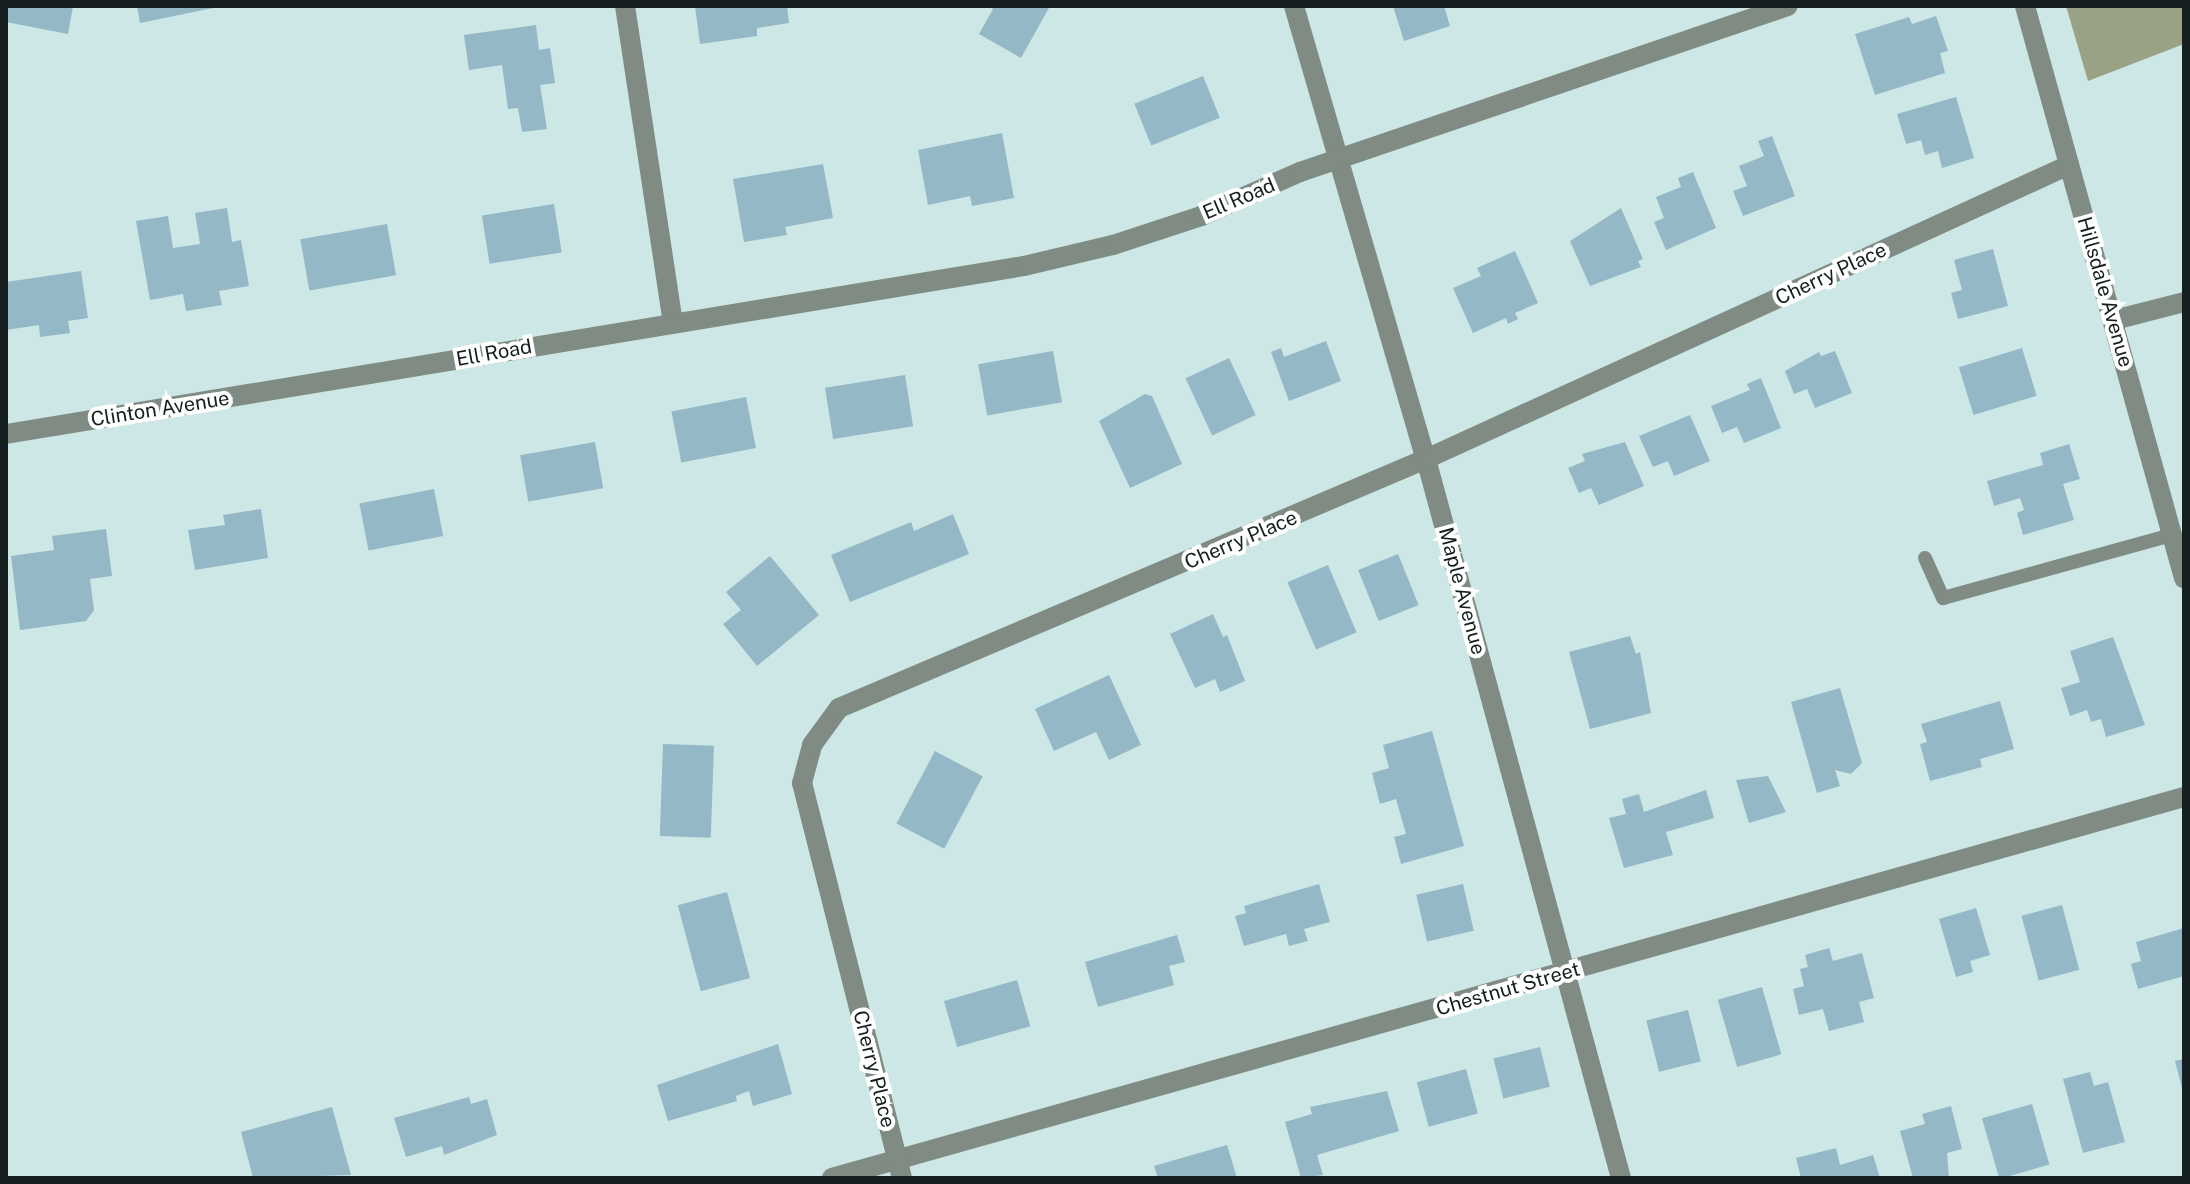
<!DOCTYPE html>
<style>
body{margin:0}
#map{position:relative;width:2190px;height:1184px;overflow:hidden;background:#cce7e5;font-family:"Public Sans",sans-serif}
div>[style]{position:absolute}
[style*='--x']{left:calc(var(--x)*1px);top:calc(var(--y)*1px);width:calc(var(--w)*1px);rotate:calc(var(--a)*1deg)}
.forest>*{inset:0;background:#99a284}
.building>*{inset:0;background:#95b8c7;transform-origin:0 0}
.service>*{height:14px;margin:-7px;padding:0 7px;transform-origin:7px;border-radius:7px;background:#7f8b83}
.minor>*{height:20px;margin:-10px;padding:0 10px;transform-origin:10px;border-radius:10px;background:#7f8b83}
.tertiary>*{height:20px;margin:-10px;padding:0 10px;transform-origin:10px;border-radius:10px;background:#7f8b83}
span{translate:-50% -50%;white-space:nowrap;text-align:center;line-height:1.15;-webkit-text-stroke:8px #fff;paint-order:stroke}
.street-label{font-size:20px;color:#161f1f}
.frame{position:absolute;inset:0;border:8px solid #161f1f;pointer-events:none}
</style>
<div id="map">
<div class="forest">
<i style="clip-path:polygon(2066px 6px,2184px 6px,2184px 44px,2088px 81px)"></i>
</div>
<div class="building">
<i style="clip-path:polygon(6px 6px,73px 6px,68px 34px,6px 22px)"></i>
<i style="clip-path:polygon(137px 6px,217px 6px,218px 7px,140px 23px)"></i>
<i style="clip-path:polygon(695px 6px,787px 6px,789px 23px,757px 28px,757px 36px,700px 44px)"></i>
<i style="clip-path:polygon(989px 6px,1050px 6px,1021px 58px,979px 34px,993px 9px)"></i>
<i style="clip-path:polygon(1393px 6px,1444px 6px,1450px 26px,1404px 41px)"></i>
<i style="clip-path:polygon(1936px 16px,1948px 51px,1940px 53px,1945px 73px,1875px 95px,1855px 34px,1909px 17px,1912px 24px)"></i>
<i style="clip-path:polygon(536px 25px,539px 50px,550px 48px,555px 83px,540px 85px,547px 129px,522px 132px,518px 108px,508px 109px,502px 65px,469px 70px,464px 35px)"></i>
<i style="left:1203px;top:76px;width:45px;height:74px;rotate:68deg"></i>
<i style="clip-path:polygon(1956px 97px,1974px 158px,1942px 168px,1938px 151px,1925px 155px,1921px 140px,1906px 144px,1897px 114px)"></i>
<i style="clip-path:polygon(1002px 133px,1014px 198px,972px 206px,970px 196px,928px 205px,918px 150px)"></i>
<i style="clip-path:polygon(1772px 136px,1795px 196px,1743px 216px,1733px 191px,1747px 186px,1739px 166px,1764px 156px,1758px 141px)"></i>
<i style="clip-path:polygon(823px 164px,833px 218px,785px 227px,787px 235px,744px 242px,733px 179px)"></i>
<i style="clip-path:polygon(1693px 172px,1716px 228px,1666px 250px,1654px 222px,1664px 218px,1656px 197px,1681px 187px,1678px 178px)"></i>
<i style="left:554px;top:204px;width:49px;height:73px;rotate:81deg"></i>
<i style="clip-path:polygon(227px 208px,232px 242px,241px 240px,249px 286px,219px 291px,222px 305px,186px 311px,183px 294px,150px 300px,136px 221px,168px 216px,173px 248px,200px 244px,195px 213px)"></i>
<i style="clip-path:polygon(1621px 208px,1643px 259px,1638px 261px,1641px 267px,1590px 286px,1570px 241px)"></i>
<i style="left:387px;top:224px;width:52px;height:88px;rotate:80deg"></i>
<i style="clip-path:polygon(1993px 249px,2008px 306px,1958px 319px,1951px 293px,1962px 290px,1954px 260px)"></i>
<i style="clip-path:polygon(1515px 251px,1538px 303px,1515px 313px,1518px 319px,1508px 324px,1506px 318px,1473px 333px,1453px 288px,1481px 276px,1477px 268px)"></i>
<i style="clip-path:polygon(81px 271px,88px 318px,68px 321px,70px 333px,40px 337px,39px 325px,6px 330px,6px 282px)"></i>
<i style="clip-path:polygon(1326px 341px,1341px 381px,1289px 401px,1271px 352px,1281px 348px,1284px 357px)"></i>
<i style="left:2022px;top:348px;width:50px;height:66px;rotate:73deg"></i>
<i style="left:1053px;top:351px;width:52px;height:76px;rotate:80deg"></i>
<i style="clip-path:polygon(1835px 351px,1852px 393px,1815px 408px,1807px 389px,1794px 394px,1785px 371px,1819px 352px,1821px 356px)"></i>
<i style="left:1229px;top:358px;width:63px;height:48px;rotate:65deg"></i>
<i style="left:905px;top:375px;width:52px;height:81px;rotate:81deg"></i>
<i style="clip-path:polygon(1761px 378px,1781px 428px,1744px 443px,1737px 427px,1722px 433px,1711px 406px,1750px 390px,1747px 384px)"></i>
<i style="clip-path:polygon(1145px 394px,1152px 396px,1182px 464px,1130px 488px,1099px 421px)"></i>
<i style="left:746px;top:397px;width:52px;height:76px;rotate:79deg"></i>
<i style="clip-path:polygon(1690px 415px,1710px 461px,1674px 476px,1668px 461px,1653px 467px,1639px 436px)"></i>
<i style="left:595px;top:442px;width:47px;height:76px;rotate:80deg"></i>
<i style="clip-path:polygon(1625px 442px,1644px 486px,1599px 505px,1591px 488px,1579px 493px,1568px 468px,1585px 461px,1582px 454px)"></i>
<i style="clip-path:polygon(2069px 444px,2080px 479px,2063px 484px,2074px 520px,2023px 535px,2017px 513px,2024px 510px,2020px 498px,1994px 506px,1987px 481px,2043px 465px,2040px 453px)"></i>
<i style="left:434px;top:489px;width:48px;height:76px;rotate:79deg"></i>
<i style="clip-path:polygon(261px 509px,268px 558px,195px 570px,188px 530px,225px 525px,223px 515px)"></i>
<i style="clip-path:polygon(953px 514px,969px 554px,850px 602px,831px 555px,911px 522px,914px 531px)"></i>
<i style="clip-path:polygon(106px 529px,112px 576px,90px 579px,94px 610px,86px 621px,20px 630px,11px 556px,54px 550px,52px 536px)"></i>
<i style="left:1398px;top:554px;width:55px;height:43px;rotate:68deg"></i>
<i style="clip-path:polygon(770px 556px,819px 615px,757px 666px,723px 624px,741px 610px,726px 592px)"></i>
<i style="left:1328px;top:565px;width:73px;height:44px;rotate:67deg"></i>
<i style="clip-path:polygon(1213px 614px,1223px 637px,1227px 635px,1245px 681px,1220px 692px,1215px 679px,1195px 688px,1170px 634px)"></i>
<i style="clip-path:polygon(1630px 636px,1636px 654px,1640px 652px,1651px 713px,1590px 729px,1569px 652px)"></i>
<i style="clip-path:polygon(2113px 637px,2145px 725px,2106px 737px,2101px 719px,2091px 722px,2087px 710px,2070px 716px,2061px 688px,2080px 682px,2070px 651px)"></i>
<i style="clip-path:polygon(1109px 675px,1141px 745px,1109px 760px,1096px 732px,1054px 751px,1035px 709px)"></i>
<i style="clip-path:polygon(1840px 688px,1862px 763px,1851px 774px,1835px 770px,1840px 786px,1817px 793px,1791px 702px)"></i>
<i style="clip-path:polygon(2000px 701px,2014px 749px,1980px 759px,1982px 767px,1930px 781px,1920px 744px,1927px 742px,1921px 724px)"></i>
<i style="clip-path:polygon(1432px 731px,1464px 846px,1401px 864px,1394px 837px,1406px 834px,1396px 799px,1380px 804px,1372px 773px,1389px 768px,1383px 745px)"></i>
<i style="left:663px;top:744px;width:51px;height:92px;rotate:2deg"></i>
<i style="left:935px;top:751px;width:54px;height:82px;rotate:28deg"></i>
<i style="clip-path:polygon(1768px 776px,1786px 812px,1749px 823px,1736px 780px)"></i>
<i style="clip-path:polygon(1706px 790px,1714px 818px,1666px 832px,1673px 855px,1624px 868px,1609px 818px,1626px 814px,1622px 799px,1639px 794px,1644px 812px)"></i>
<i style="clip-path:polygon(1319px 884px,1330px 922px,1304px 929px,1308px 941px,1289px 946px,1286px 934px,1244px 946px,1235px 916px,1246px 913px,1244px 906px)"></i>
<i style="left:1463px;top:884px;width:48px;height:48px;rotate:77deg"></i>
<i style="left:727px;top:892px;width:89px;height:51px;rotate:75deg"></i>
<i style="left:2062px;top:905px;width:67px;height:42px;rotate:75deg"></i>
<i style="clip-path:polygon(1976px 908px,1990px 955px,1970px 961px,1973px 972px,1956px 977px,1939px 919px)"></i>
<i style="clip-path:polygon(2184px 928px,2184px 976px,2138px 989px,2131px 964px,2141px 961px,2136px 942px)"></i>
<i style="clip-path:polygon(1177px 935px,1185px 962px,1169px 966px,1174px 985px,1098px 1007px,1085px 962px)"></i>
<i style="clip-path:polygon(1829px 948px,1833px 961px,1862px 953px,1874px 998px,1859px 1002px,1864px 1022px,1829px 1031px,1823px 1009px,1799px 1015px,1793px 989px,1804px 986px,1800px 969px,1808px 967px,1805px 955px)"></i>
<i style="left:1017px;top:980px;width:48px;height:76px;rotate:74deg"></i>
<i style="left:1762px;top:987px;width:70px;height:46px;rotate:74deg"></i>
<i style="left:1688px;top:1010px;width:53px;height:43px;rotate:76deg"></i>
<i style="clip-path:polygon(778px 1044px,792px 1094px,753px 1106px,749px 1091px,736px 1096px,737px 1101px,668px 1121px,657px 1085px)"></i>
<i style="left:1540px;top:1047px;width:41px;height:48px;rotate:76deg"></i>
<i style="clip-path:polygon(2184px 1059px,2184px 1092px,2183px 1092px,2175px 1061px)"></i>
<i style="left:1466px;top:1069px;width:46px;height:51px;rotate:75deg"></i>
<i style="clip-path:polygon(2090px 1072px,2094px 1086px,2108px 1082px,2125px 1142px,2083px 1153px,2063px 1079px)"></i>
<i style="clip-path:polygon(1387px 1091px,1399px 1131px,1317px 1155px,1323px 1175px,1301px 1178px,1285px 1122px,1312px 1114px,1310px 1107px)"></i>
<i style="clip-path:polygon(469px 1097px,471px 1104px,487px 1099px,497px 1135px,444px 1155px,442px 1146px,406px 1157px,394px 1118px)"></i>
<i style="left:2032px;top:1104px;width:63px;height:52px;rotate:74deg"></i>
<i style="clip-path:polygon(1951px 1106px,1962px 1149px,1947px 1153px,1949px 1178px,1913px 1178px,1900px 1131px,1925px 1124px,1922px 1114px)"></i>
<i style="clip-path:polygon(332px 1107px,351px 1175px,253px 1178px,241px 1132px)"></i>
<i style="clip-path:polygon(1227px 1145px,1237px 1178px,1158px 1178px,1154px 1166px)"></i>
<i style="clip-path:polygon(1836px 1148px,1840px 1165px,1873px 1155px,1880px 1178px,1801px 1178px,1796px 1158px)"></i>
</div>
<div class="service">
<i style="--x:1925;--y:558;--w:44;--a:65.8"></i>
<i style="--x:1943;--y:598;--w:238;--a:-15.4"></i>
</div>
<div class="minor">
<i style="--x:625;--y:6;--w:320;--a:81.4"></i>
<i style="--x:1294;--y:6;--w:472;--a:73.8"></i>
<i style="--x:1426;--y:459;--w:745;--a:74.83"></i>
<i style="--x:2114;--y:320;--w:72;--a:-14.4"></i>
<i style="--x:6;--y:434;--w:1032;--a:-9.37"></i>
<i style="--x:1024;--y:266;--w:91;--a:-13.3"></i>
<i style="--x:1113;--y:245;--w:93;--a:-18.2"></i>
<i style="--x:1201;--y:216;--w:108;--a:-24"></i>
<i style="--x:1300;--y:172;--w:515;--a:-18.79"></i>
<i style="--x:832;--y:1178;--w:1405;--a:-15.74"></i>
<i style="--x:902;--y:1178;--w:407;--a:-104.2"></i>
<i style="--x:802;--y:783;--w:39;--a:-75"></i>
<i style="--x:812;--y:745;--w:46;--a:-53.9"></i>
<i style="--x:839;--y:708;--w:638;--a:-22.99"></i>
<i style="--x:1426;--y:459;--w:707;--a:-24.57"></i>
</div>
<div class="tertiary">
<i style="--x:2025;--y:6;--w:594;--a:74.47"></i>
</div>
<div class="street-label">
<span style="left:1239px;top:199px;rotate:-23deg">Ell Road</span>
<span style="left:1831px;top:274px;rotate:-25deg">Cherry Place</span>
<span style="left:2105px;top:292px;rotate:74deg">Hillsdale Avenue</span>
<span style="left:494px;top:353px;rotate:-10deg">Ell Road</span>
<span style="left:160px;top:409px;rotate:-9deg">Clinton Avenue</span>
<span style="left:1241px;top:540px;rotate:-23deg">Cherry Place</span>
<span style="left:1462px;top:591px;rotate:75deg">Maple Avenue</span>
<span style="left:1508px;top:989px;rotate:-16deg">Chestnut Street</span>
<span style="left:874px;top:1069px;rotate:76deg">Cherry Place</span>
</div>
<div class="frame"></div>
</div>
